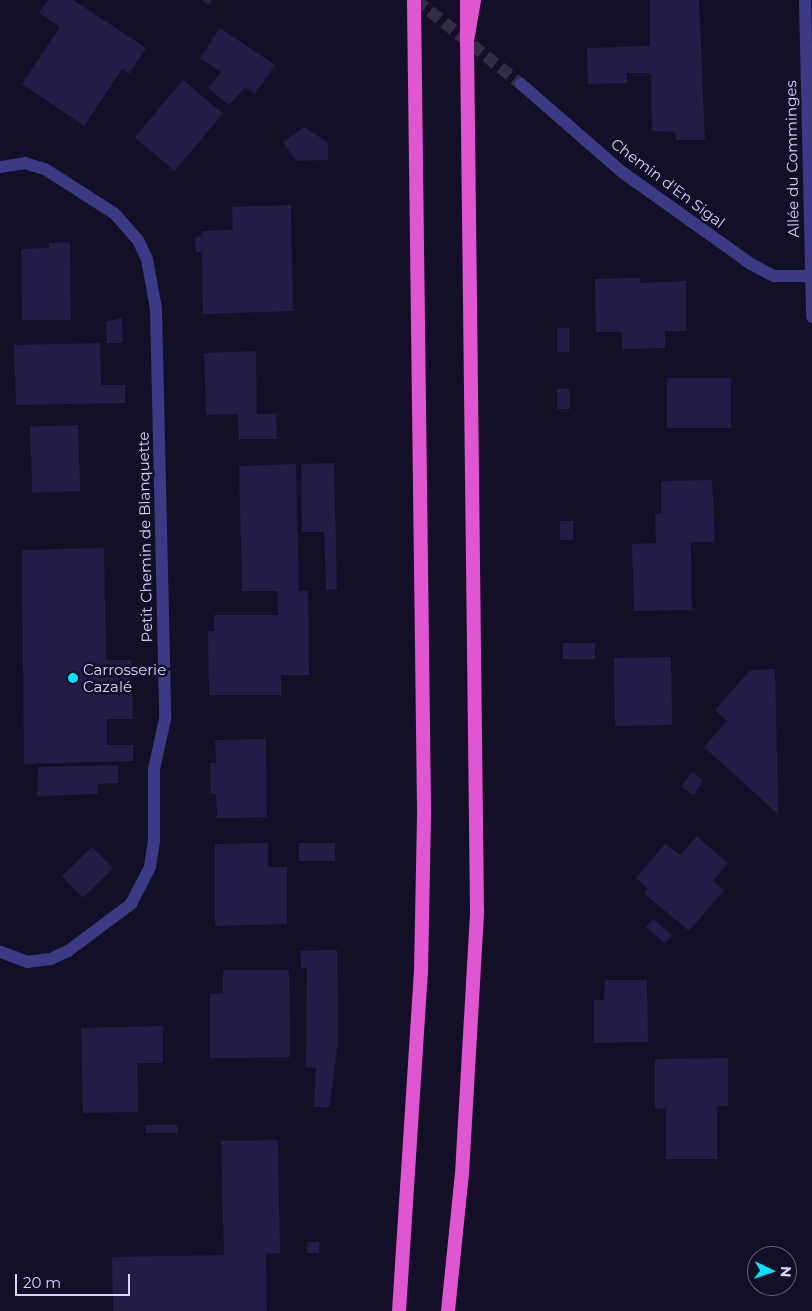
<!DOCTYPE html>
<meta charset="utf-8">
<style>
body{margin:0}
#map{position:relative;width:812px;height:1311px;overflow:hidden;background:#130f26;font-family:Montserrat,sans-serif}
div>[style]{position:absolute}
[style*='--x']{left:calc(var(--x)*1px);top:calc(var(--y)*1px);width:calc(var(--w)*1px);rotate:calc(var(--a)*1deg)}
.building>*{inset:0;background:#241b47;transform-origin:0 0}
.minor-tunnel>*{height:12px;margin-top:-6px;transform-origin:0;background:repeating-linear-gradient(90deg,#312d47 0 12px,transparent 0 18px)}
.service>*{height:12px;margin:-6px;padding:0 6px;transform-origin:6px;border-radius:6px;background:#3d3a85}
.minor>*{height:12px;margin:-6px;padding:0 6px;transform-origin:6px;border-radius:6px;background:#3d3a85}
.trunk>*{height:14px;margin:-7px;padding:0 7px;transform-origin:7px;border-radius:7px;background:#e055d1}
.trunk-bridge>*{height:14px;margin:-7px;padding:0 7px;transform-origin:7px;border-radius:7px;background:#e055d1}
.dots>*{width:14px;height:14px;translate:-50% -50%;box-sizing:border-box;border:2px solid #130f26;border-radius:50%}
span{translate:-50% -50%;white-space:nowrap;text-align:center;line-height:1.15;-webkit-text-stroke:5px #130f26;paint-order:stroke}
.street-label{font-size:15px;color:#d9d4ff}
.poi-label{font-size:15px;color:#d9d4ff}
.left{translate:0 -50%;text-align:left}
.north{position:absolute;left:747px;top:1246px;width:50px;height:50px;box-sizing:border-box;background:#130f26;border:1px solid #625e7d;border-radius:50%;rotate:93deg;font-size:14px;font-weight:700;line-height:20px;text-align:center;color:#d9d4ff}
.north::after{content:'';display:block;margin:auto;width:18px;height:22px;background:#00e5ff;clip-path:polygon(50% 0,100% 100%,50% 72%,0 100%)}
.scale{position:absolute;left:15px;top:1274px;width:115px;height:22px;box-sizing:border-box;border:2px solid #d9d4ff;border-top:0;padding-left:6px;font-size:15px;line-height:18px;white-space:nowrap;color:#d9d4ff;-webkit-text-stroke:4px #130f26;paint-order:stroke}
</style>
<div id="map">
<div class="building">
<i style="clip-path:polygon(48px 0,73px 0,146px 48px,129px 74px,122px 69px,84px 126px,22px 84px,60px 27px,39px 13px)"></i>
<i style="clip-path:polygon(201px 0,212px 0,209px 5px)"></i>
<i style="clip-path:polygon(650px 0,699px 0,705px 140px,676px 140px,675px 132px,652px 131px,651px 73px,627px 73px,627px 83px,588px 84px,587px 48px,650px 46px)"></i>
<i style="clip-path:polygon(220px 28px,275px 65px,255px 94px,245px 87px,229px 105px,208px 88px,221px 72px,200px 58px)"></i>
<i style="left:183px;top:80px;width:52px;height:75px;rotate:40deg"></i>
<i style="clip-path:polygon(304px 127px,328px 143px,328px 160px,296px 161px,283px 142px)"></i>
<i style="clip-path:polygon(291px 205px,293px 311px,203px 314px,202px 252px,196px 252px,195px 237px,202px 236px,202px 231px,233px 230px,232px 207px)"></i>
<i style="clip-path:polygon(70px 242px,71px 320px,22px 320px,21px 249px,49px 248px,49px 243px)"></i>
<i style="clip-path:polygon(640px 278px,641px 283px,686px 281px,686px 331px,665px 331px,665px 348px,622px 349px,622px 332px,596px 332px,595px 279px)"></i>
<i style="clip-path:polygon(122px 318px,123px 343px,107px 343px,106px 322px)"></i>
<i style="left:557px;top:328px;width:12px;height:24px"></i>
<i style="clip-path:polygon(100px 343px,101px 385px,125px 385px,125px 403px,16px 405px,14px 345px)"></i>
<i style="clip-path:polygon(256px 351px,257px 414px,276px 414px,277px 439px,239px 439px,238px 414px,206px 415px,204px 353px)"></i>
<i style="left:731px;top:378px;width:50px;height:64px;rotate:90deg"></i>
<i style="left:557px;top:389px;width:13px;height:20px"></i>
<i style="left:78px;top:425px;width:66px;height:48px;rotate:88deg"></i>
<i style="clip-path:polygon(334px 463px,337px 589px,326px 590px,324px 532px,302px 532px,301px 464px)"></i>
<i style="clip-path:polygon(296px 464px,299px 591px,308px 590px,309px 675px,281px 675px,281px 695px,209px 695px,208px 631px,214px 631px,214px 615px,278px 615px,277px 591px,242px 591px,239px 466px)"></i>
<i style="clip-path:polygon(712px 480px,715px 537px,713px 542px,691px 542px,692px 610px,634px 611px,632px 544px,656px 543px,655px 514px,661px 513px,661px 481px)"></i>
<i style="left:560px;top:521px;width:13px;height:19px"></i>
<i style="clip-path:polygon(104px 548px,106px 660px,131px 660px,133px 719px,107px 719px,107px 745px,133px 745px,133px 761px,24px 764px,22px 550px)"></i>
<i style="left:595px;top:643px;width:16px;height:32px;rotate:90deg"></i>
<i style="left:671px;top:657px;width:68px;height:57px;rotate:89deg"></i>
<i style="clip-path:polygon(775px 669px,777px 757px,778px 814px,704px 747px,727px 721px,715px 710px,750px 670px)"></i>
<i style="clip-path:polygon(266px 739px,267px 817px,217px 818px,216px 794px,211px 794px,210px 763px,216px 763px,215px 740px)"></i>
<i style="clip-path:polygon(118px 765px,118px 783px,97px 784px,98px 794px,37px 796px,38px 767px)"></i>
<i style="clip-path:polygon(692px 772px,703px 780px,694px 795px,681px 787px)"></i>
<i style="clip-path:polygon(696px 836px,728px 863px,713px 881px,724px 890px,689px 931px,644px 893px,648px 889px,636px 878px,665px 844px,681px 855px)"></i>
<i style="clip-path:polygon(268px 843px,268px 867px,287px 867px,287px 924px,215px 926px,215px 844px)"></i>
<i style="left:299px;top:843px;width:36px;height:18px"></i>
<i style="left:92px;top:847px;width:30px;height:42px;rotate:46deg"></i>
<i style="left:653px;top:919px;width:25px;height:11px;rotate:40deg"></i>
<i style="clip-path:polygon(337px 950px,338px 1040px,330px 1107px,314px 1107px,316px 1068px,306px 1067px,307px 968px,301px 968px,300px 951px)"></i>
<i style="clip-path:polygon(223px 970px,289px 970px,290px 1057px,210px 1058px,210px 994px,223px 993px)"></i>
<i style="clip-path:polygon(605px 980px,647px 980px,648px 1042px,594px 1043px,594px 1000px,604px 1000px)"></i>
<i style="clip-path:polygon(163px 1026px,163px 1063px,137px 1063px,138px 1112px,83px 1113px,81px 1028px)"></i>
<i style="clip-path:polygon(728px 1058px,728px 1106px,717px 1106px,717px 1159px,666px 1159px,666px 1108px,655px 1109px,655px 1059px)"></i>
<i style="left:178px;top:1125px;width:8px;height:32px;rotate:90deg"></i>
<i style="clip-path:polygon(278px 1140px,280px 1253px,266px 1254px,267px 1311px,113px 1311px,112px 1257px,224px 1255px,221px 1141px)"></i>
<i style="left:307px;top:1242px;width:12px;height:11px"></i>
</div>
<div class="minor-tunnel">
<i style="--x:416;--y:0;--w:134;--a:38.7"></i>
</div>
<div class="service">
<i style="--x:0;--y:167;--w:25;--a:-9"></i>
<i style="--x:25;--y:163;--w:21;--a:17"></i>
<i style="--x:45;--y:169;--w:83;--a:32.7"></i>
<i style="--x:115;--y:214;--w:35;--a:49"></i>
<i style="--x:138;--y:240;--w:21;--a:65"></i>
<i style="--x:147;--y:259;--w:51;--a:79.8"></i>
<i style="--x:156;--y:309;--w:410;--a:88.7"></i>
<i style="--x:165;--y:719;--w:51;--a:102.4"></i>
<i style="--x:154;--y:769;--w:72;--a:90"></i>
<i style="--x:154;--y:841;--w:26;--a:99"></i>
<i style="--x:150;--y:867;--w:42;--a:117.2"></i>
<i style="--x:131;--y:904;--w:79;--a:143.3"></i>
<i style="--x:68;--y:951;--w:19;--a:155"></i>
<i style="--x:51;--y:959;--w:23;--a:173"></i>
<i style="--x:28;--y:962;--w:30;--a:-160"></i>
</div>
<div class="minor">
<i style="--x:805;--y:0;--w:317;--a:88.7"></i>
<i style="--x:521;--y:84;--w:134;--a:41.1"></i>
<i style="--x:622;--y:172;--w:158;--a:35.5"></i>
<i style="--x:751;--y:264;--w:26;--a:28"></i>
<i style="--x:774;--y:276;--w:37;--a:0"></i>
</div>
<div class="trunk">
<i style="--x:399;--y:1311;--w:340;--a:-86.3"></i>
<i style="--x:421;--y:972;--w:163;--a:-88.9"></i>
<i style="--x:424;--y:809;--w:809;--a:-90.71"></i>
<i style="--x:448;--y:1311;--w:138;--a:-84.2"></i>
<i style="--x:462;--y:1174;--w:264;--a:-86.7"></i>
<i style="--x:477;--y:910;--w:869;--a:-90.66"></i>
<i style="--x:467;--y:41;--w:42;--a:-80.3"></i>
</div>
<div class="trunk-bridge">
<i style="--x:467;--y:0;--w:41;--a:90"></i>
</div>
<div class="dots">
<i style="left:73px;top:678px;background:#00e5ff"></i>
</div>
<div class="street-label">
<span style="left:792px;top:159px;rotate:-91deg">Allée du Comminges</span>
<span style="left:668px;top:183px;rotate:37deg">Chemin d'En Sigal</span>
<span style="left:145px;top:537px;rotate:-91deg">Petit Chemin de Blanquette</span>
</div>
<div class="poi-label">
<span class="left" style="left:83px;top:678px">Carrosserie<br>Cazalé</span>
</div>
<div class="north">N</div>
<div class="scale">20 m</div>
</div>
